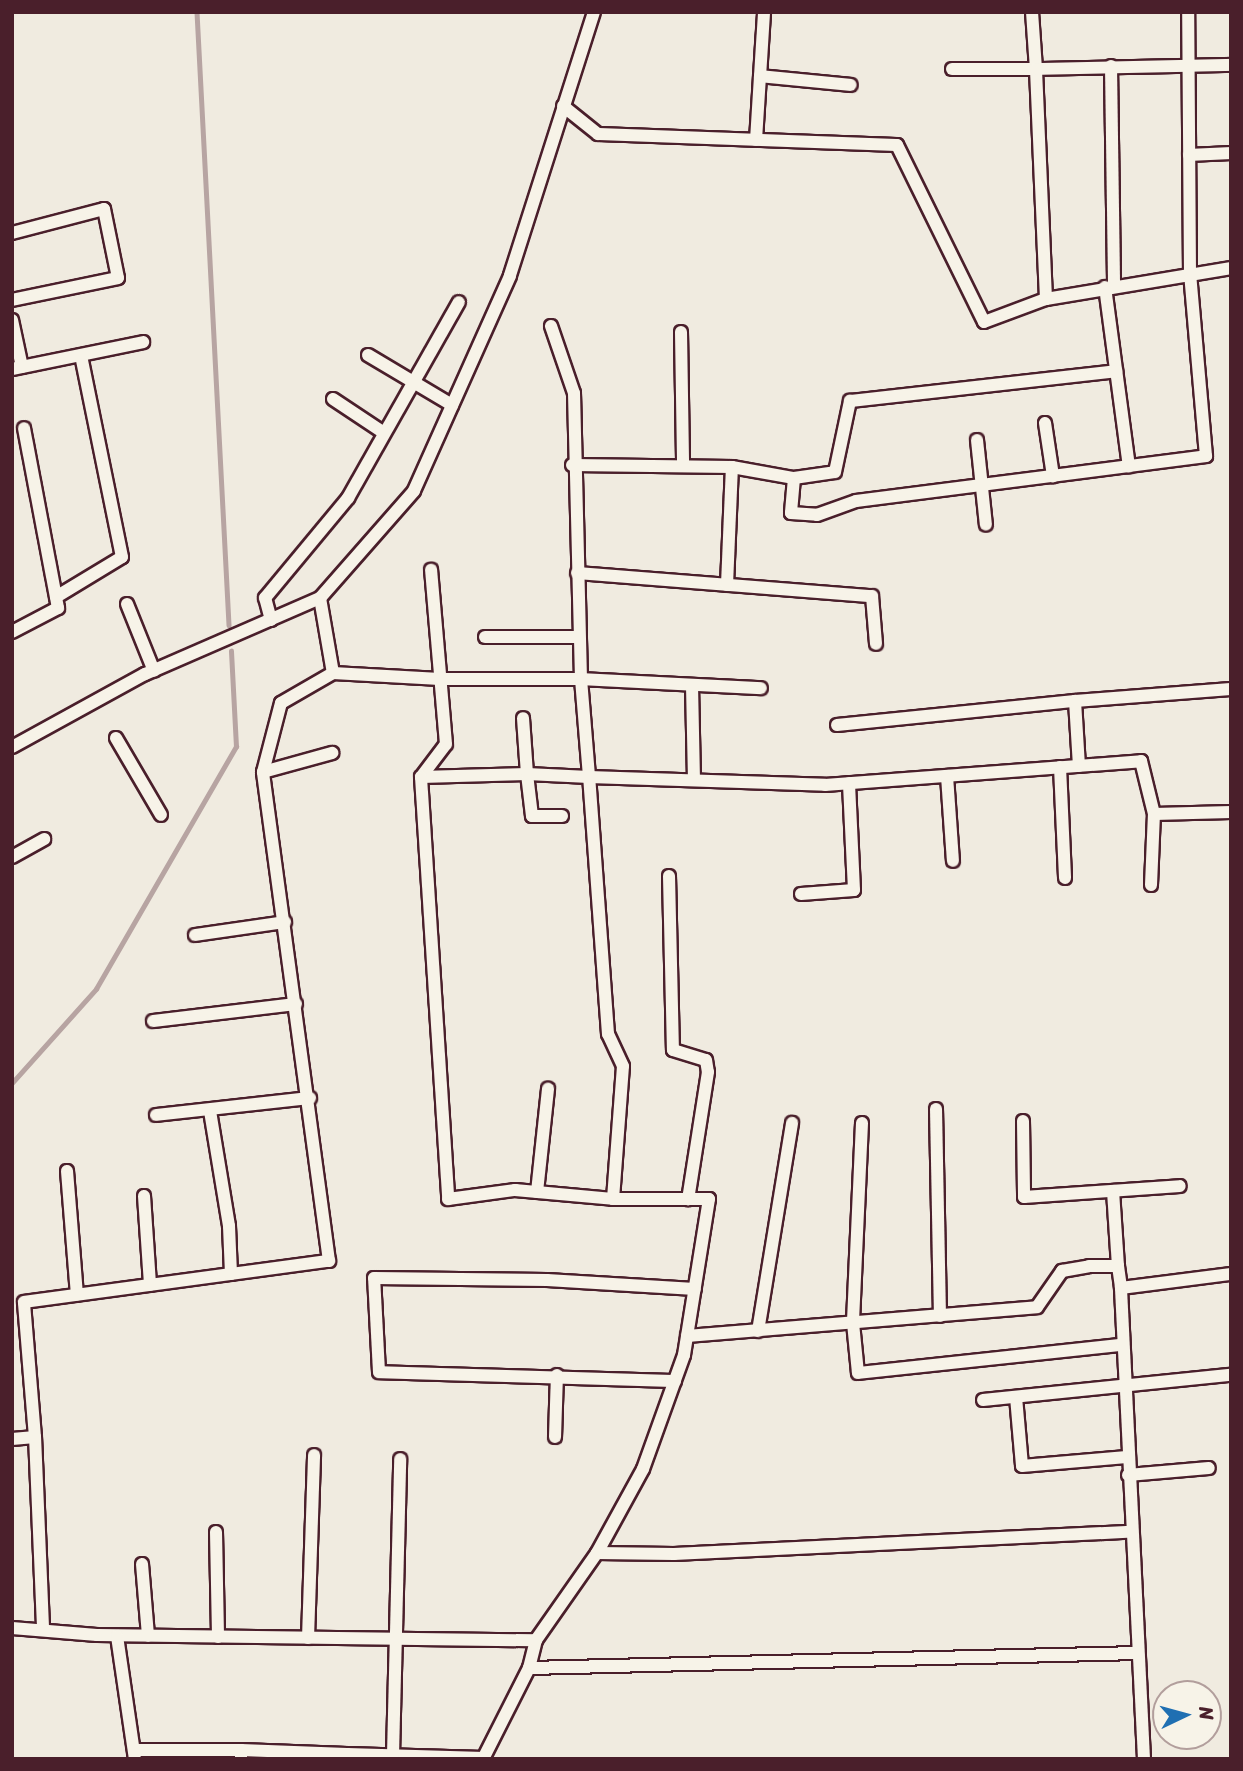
<!DOCTYPE html>
<style>
body{margin:0}
#map{position:relative;width:1243px;height:1771px;overflow:hidden;background:#f0ebe0;font-family:Sriracha,sans-serif}
div>[style]{position:absolute}
[style*='--x']{left:calc(var(--x)*1px);top:calc(var(--y)*1px);width:calc(var(--w)*1px);rotate:calc(var(--a)*1deg)}
.stream>*{height:4.5px;margin:-2.25px;padding:0 2.25px;transform-origin:2.25px;border-radius:2.25px;background:#b7a4a2}
.roads{filter:drop-shadow(2px 0 #4a1f2b) drop-shadow(-2px 0 #4a1f2b) drop-shadow(0 2px #4a1f2b) drop-shadow(0 -2px #4a1f2b)}
.minor>*{height:12px;margin:-6px;padding:0 6px;transform-origin:6px;border-radius:6px;background:#f7f3e8}
span{translate:-50% -50%;white-space:nowrap;text-align:center;line-height:1.15;-webkit-text-stroke:7px #f7f3e8;paint-order:stroke}
.frame{position:absolute;inset:0;border:14px solid #4a1f2b;pointer-events:none}
.north{position:absolute;left:1152px;top:1680px;width:70px;height:70px;box-sizing:border-box;background:#f7f3e8;border:2px solid #b29e9c;border-radius:50%;rotate:85deg;font-size:19px;font-weight:700;line-height:28px;text-align:center;color:#4a1f2b}
.north::after{content:'';display:block;margin:auto;width:24px;height:32px;background:#1f6fb2;clip-path:polygon(50% 0,100% 100%,50% 72%,0 100%)}
</style>
<div id="map">
<div class="stream">
<i style="--x:197;--y:12;--w:614;--a:87.01"></i>
<i style="--x:12;--y:1083;--w:126;--a:-48.2"></i>
<i style="--x:96;--y:989;--w:280;--a:-60"></i>
<i style="--x:236;--y:747;--w:96;--a:-93"></i>
</div>
<div class="roads">
<div class="minor">
<i style="--x:594;--y:12;--w:277;--a:107.7"></i>
<i style="--x:510;--y:276;--w:235;--a:114.1"></i>
<i style="--x:414;--y:491;--w:142;--a:131.3"></i>
<i style="--x:320;--y:598;--w:76;--a:80.2"></i>
<i style="--x:333;--y:673;--w:107;--a:3.2"></i>
<i style="--x:440;--y:679;--w:141;--a:0"></i>
<i style="--x:581;--y:679;--w:98;--a:85.3"></i>
<i style="--x:589;--y:777;--w:236;--a:1.9"></i>
<i style="--x:825;--y:785;--w:317;--a:-4.3"></i>
<i style="--x:1141;--y:761;--w:55;--a:76.2"></i>
<i style="--x:1154;--y:814;--w:77;--a:-1.5"></i>
<i style="--x:1111;--y:66;--w:219;--a:89.2"></i>
<i style="--x:952;--y:69;--w:84;--a:0"></i>
<i style="--x:1036;--y:69;--w:57;--a:-94"></i>
<i style="--x:760;--y:76;--w:91;--a:5.6"></i>
<i style="--x:563;--y:106;--w:45;--a:38.7"></i>
<i style="--x:598;--y:134;--w:299;--a:2.1"></i>
<i style="--x:897;--y:145;--w:197;--a:63.8"></i>
<i style="--x:984;--y:322;--w:66;--a:-20.4"></i>
<i style="--x:1046;--y:299;--w:188;--a:-9.5"></i>
<i style="--x:756;--y:140;--w:128;--a:-86.4"></i>
<i style="--x:1189;--y:155;--w:42;--a:-2.7"></i>
<i style="--x:12;--y:233;--w:95;--a:-14.6"></i>
<i style="--x:104;--y:209;--w:70;--a:78.5"></i>
<i style="--x:118;--y:278;--w:108;--a:168.3"></i>
<i style="--x:1105;--y:287;--w:181;--a:82.4"></i>
<i style="--x:1046;--y:299;--w:230;--a:-92.5"></i>
<i style="--x:1036;--y:69;--w:195;--a:-1.2"></i>
<i style="--x:12;--y:320;--w:48;--a:78"></i>
<i style="--x:551;--y:326;--w:71;--a:71.1"></i>
<i style="--x:574;--y:393;--w:286;--a:88.6"></i>
<i style="--x:581;--y:679;--w:180;--a:2.9"></i>
<i style="--x:681;--y:332;--w:134;--a:89.1"></i>
<i style="--x:368;--y:355;--w:98;--a:30.8"></i>
<i style="--x:12;--y:369;--w:134;--a:-11.6"></i>
<i style="--x:333;--y:399;--w:61;--a:33.7"></i>
<i style="--x:1045;--y:423;--w:54;--a:81.4"></i>
<i style="--x:977;--y:440;--w:85;--a:84"></i>
<i style="--x:572;--y:465;--w:160;--a:0.7"></i>
<i style="--x:732;--y:467;--w:63;--a:10.1"></i>
<i style="--x:794;--y:478;--w:35;--a:95"></i>
<i style="--x:791;--y:513;--w:26;--a:4"></i>
<i style="--x:817;--y:515;--w:41;--a:-19.7"></i>
<i style="--x:856;--y:501;--w:353;--a:-7.3"></i>
<i style="--x:1206;--y:456;--w:184;--a:-95"></i>
<i style="--x:1190;--y:273;--w:261;--a:-90.4"></i>
<i style="--x:794;--y:478;--w:41;--a:-8.3"></i>
<i style="--x:835;--y:472;--w:73;--a:-78.1"></i>
<i style="--x:850;--y:401;--w:268;--a:-6.4"></i>
<i style="--x:577;--y:573;--w:296;--a:4.5"></i>
<i style="--x:872;--y:596;--w:48;--a:85.2"></i>
<i style="--x:727;--y:585;--w:118;--a:-87.6"></i>
<i style="--x:56;--y:597;--w:77;--a:-31.2"></i>
<i style="--x:122;--y:557;--w:206;--a:-101.5"></i>
<i style="--x:127;--y:604;--w:72;--a:68.1"></i>
<i style="--x:271;--y:620;--w:23;--a:-105"></i>
<i style="--x:265;--y:598;--w:130;--a:-50.3"></i>
<i style="--x:348;--y:498;--w:225;--a:-60.5"></i>
<i style="--x:12;--y:632;--w:52;--a:-27.6"></i>
<i style="--x:58;--y:608;--w:183;--a:-100.7"></i>
<i style="--x:485;--y:637;--w:94;--a:0"></i>
<i style="--x:692;--y:685;--w:95;--a:88.8"></i>
<i style="--x:1075;--y:701;--w:156;--a:-4.4"></i>
<i style="--x:837;--y:725;--w:239;--a:-5.8"></i>
<i style="--x:1075;--y:701;--w:65;--a:86.5"></i>
<i style="--x:116;--y:738;--w:89;--a:59.7"></i>
<i style="--x:12;--y:747;--w:152;--a:-28.8"></i>
<i style="--x:145;--y:674;--w:191;--a:-23.5"></i>
<i style="--x:1060;--y:767;--w:111;--a:87.4"></i>
<i style="--x:263;--y:772;--w:72;--a:-15.4"></i>
<i style="--x:947;--y:776;--w:85;--a:86"></i>
<i style="--x:421;--y:777;--w:41;--a:-52.9"></i>
<i style="--x:446;--y:744;--w:175;--a:-94.9"></i>
<i style="--x:562;--y:816;--w:30;--a:180"></i>
<i style="--x:532;--y:816;--w:42;--a:-96.8"></i>
<i style="--x:527;--y:774;--w:106;--a:178.4"></i>
<i style="--x:421;--y:777;--w:423;--a:86.3"></i>
<i style="--x:448;--y:1199;--w:68;--a:-7.7"></i>
<i style="--x:515;--y:1190;--w:98;--a:5.2"></i>
<i style="--x:12;--y:857;--w:37;--a:-29"></i>
<i style="--x:669;--y:876;--w:174;--a:88.7"></i>
<i style="--x:673;--y:1050;--w:34;--a:17"></i>
<i style="--x:706;--y:1060;--w:12;--a:81"></i>
<i style="--x:708;--y:1072;--w:129;--a:98.9"></i>
<i style="--x:1151;--y:885;--w:71;--a:-87.6"></i>
<i style="--x:801;--y:894;--w:53;--a:-4.3"></i>
<i style="--x:854;--y:890;--w:107;--a:-92.7"></i>
<i style="--x:195;--y:935;--w:91;--a:-8.2"></i>
<i style="--x:153;--y:1021;--w:144;--a:-6.8"></i>
<i style="--x:936;--y:1109;--w:207;--a:88.9"></i>
<i style="--x:210;--y:1111;--w:117;--a:80.6"></i>
<i style="--x:229;--y:1226;--w:48;--a:87.6"></i>
<i style="--x:156;--y:1115;--w:155;--a:-6.3"></i>
<i style="--x:1023;--y:1121;--w:76;--a:89.2"></i>
<i style="--x:1024;--y:1197;--w:156;--a:-4"></i>
<i style="--x:862;--y:1123;--w:200;--a:92.6"></i>
<i style="--x:853;--y:1323;--w:50;--a:84.3"></i>
<i style="--x:858;--y:1373;--w:264;--a:-6.1"></i>
<i style="--x:67;--y:1171;--w:124;--a:85.4"></i>
<i style="--x:1113;--y:1191;--w:75;--a:86.2"></i>
<i style="--x:537;--y:1192;--w:104;--a:-83.9"></i>
<i style="--x:144;--y:1196;--w:89;--a:86.1"></i>
<i style="--x:758;--y:1331;--w:211;--a:-80.7"></i>
<i style="--x:687;--y:1336;--w:351;--a:-4.7"></i>
<i style="--x:1037;--y:1307;--w:44;--a:-55.2"></i>
<i style="--x:1062;--y:1271;--w:27;--a:-10"></i>
<i style="--x:1089;--y:1266;--w:29;--a:0"></i>
<i style="--x:1118;--y:1266;--w:22;--a:82"></i>
<i style="--x:675;--y:1381;--w:296;--a:-178.3"></i>
<i style="--x:379;--y:1372;--w:94;--a:-93"></i>
<i style="--x:374;--y:1278;--w:173;--a:0.7"></i>
<i style="--x:547;--y:1280;--w:148;--a:3.5"></i>
<i style="--x:1016;--y:1397;--w:69;--a:85"></i>
<i style="--x:1022;--y:1466;--w:105;--a:-4.9"></i>
<i style="--x:983;--y:1400;--w:249;--a:-5.8"></i>
<i style="--x:555;--y:1437;--w:62;--a:-88.2"></i>
<i style="--x:12;--y:1439;--w:23;--a:-5"></i>
<i style="--x:1128;--y:1475;--w:81;--a:-4.9"></i>
<i style="--x:216;--y:1532;--w:105;--a:88.9"></i>
<i style="--x:597;--y:1553;--w:77;--a:0.7"></i>
<i style="--x:674;--y:1554;--w:458;--a:-2.8"></i>
<i style="--x:142;--y:1564;--w:72;--a:85.2"></i>
<i style="--x:43;--y:1627;--w:190;--a:-92.4"></i>
<i style="--x:35;--y:1437;--w:135;--a:-94.7"></i>
<i style="--x:24;--y:1302;--w:308;--a:-7.7"></i>
<i style="--x:329;--y:1261;--w:493;--a:-97.7"></i>
<i style="--x:263;--y:772;--w:71;--a:-75.4"></i>
<i style="--x:281;--y:703;--w:60;--a:-30"></i>
<i style="--x:12;--y:1628;--w:85;--a:4.7"></i>
<i style="--x:97;--y:1635;--w:439;--a:0.7"></i>
<i style="--x:117;--y:1636;--w:124;--a:81.7"></i>
<i style="--x:308;--y:1638;--w:183;--a:-88.1"></i>
<i style="--x:529;--y:1668;--w:609;--a:-1.41"></i>
<i style="--x:135;--y:1750;--w:106;--a:0"></i>
<i style="--x:347;--y:1754;--w:137;--a:1.7"></i>
<i style="--x:393;--y:1755;--w:296;--a:-88.6"></i>
<i style="--x:241;--y:1759;--w:9;--a:-90"></i>
<i style="--x:241;--y:1750;--w:106;--a:2.2"></i>
<i style="--x:347;--y:1754;--w:5;--a:90"></i>
<i style="--x:483;--y:1759;--w:102;--a:-63.2"></i>
<i style="--x:529;--y:1668;--w:29;--a:-76"></i>
<i style="--x:536;--y:1640;--w:106;--a:-55"></i>
<i style="--x:597;--y:1553;--w:96;--a:-61.3"></i>
<i style="--x:643;--y:1469;--w:121;--a:-70.2"></i>
<i style="--x:684;--y:1355;--w:158;--a:-80.9"></i>
<i style="--x:709;--y:1199;--w:96;--a:180"></i>
<i style="--x:613;--y:1199;--w:133;--a:-85.7"></i>
<i style="--x:623;--y:1066;--w:35;--a:-115"></i>
<i style="--x:608;--y:1034;--w:258;--a:-94.2"></i>
<i style="--x:589;--y:777;--w:62;--a:-177.2"></i>
<i style="--x:527;--y:774;--w:56;--a:-94.1"></i>
<i style="--x:1144;--y:1759;--w:472;--a:-92.8"></i>
<i style="--x:1121;--y:1288;--w:111;--a:-7.3"></i>
</div>
</div>
<div class="frame"></div>
<div class="north">N</div>
</div>
